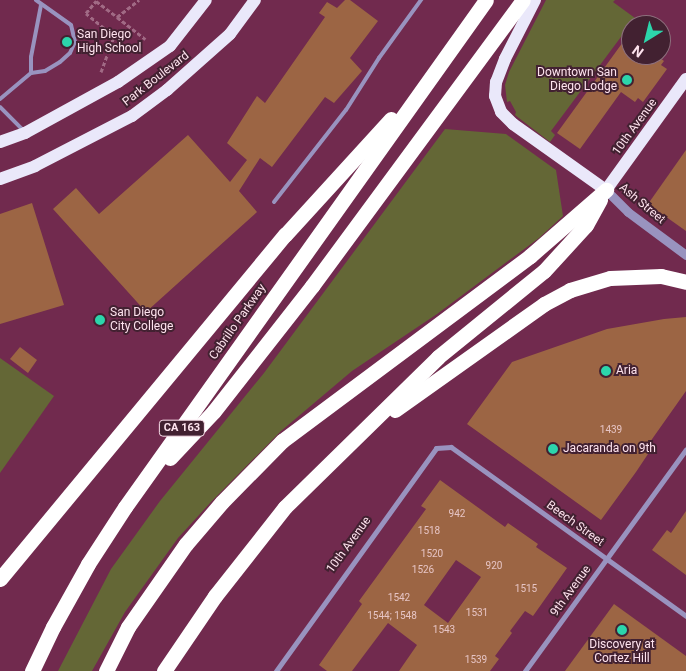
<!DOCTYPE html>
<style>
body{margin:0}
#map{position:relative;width:686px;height:671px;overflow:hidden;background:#712a4e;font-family:Roboto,sans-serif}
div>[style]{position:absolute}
.green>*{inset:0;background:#646736}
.building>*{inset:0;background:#9c6544}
.path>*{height:3px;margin-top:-1.5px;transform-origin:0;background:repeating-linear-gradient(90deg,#a16a85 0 4px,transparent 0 6.5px)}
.service>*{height:4px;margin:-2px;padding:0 2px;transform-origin:2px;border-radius:2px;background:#9993bf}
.minor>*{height:5px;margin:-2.5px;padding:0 2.5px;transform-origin:2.5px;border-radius:2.5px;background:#9993bf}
.tertiary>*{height:9px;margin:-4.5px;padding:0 4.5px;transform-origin:4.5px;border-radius:4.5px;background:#9993bf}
.primary>*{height:12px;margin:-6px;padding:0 6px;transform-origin:6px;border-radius:6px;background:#eae8fa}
.motorway>*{height:15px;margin:-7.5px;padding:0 7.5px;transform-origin:7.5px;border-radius:7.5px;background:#fff}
.dots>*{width:14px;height:14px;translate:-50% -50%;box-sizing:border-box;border:2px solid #422131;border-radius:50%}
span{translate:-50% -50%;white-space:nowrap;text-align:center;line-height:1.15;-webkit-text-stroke:4px #422131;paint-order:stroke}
.number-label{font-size:10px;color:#e6c4c4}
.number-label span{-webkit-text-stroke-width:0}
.shield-label span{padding:1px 4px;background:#422131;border:1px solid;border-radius:4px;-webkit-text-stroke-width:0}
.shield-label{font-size:11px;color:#fee3ee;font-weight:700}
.poi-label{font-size:12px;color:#fee3ee}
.left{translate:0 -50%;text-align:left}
.right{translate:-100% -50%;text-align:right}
.street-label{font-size:12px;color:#fee3ee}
.north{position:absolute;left:621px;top:15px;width:50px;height:50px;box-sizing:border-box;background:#422131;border:1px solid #8d6f7d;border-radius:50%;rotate:216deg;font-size:14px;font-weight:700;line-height:20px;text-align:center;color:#fee3ee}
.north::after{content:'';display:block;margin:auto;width:18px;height:22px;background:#2cd5ab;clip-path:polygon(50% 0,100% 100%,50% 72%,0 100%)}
</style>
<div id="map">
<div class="green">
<i style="clip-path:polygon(546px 0,615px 0,613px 2px,635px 18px,551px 131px,555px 135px,550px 142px,515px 115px,516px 112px,510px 101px,507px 102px,505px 85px,509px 72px)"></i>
<i style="clip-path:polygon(445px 129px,506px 134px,556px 170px,563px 216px,539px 238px,437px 314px,352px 371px,281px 431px,210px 503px,178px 538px,125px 612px,92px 671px,58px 671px,111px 569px,160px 501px,264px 373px)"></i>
<i style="clip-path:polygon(0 358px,54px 396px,0 473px)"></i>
</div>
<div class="building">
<i style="clip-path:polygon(345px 0,350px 0,378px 21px,350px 58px,362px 71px,334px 103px,325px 97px,272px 167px,260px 158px,239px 191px,257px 212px,146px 312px,53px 209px,76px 188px,99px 214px,188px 135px,230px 182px,247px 160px,227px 143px,257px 96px,265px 103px,325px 17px,319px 13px,327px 2px,337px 8px)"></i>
<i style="clip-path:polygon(631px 31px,631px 55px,656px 55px,664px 61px,661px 65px,667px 69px,643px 102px,638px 98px,635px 102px,621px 92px,580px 149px,557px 133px)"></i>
<i style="clip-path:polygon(686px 150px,686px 231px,648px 204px)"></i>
<i style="clip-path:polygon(32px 203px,64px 305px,0 324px,0 214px)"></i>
<i style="clip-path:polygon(686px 317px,686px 391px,650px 442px,654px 445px,636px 472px,601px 520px,467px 424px,512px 362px,607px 329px,664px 319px)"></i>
<i style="clip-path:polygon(20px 347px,37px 360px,28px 373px,10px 359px)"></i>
<i style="clip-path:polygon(evenodd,440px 480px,505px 527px,508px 523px,538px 544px,536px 547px,567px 568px,533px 616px,525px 611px,510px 631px,512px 633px,495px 656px,499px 659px,490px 671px,399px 671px,417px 645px,388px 623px,352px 671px,327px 671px,319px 665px,362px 604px,359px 601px,426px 509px,421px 506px,440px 480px,456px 560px,481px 577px,448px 623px,424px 605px,456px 560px)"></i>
<i style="clip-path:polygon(686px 511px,686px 575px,652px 550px,667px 530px,671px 533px)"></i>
<i style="clip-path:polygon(614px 604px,686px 656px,686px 671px,565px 671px)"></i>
</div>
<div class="path">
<i style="left:117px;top:17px;width:36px;rotate:38deg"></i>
<i style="left:101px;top:72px;width:38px;rotate:-70deg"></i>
<i style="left:114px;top:36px;width:36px;rotate:-141deg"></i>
<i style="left:86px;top:13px;width:16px;rotate:-50deg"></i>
<i style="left:96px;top:1px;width:26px;rotate:37deg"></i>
<i style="left:117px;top:17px;width:28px;rotate:-38deg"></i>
</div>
<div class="service">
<i style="left:31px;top:73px;width:16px;rotate:-90deg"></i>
<i style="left:31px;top:57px;width:53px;rotate:-79.1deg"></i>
<i style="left:0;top:99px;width:40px;rotate:-40deg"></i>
<i style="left:31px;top:73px;width:14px;rotate:-8deg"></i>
<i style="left:45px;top:71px;width:17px;rotate:-31deg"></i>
<i style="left:60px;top:62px;width:13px;rotate:-42deg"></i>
<i style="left:70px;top:53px;width:12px;rotate:-66deg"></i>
<i style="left:75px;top:42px;width:17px;rotate:-103deg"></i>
<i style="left:71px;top:25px;width:43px;rotate:-144.5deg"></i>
<i style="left:0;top:107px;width:34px;rotate:45deg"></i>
<i style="left:274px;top:202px;width:117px;rotate:-52deg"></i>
<i style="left:346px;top:110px;width:62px;rotate:-57.6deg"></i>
<i style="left:379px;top:58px;width:72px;rotate:-54.1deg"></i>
</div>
<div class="minor">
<i style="left:276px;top:671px;width:274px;rotate:-54.3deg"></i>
<i style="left:436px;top:448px;width:15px;rotate:-4deg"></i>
<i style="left:451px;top:447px;width:289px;rotate:35.7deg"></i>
<i style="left:525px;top:671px;width:274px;rotate:-54deg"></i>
</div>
<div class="tertiary">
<i style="left:606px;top:190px;width:31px;rotate:45deg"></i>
<i style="left:628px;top:212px;width:72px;rotate:36.6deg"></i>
</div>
<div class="primary">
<i style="left:535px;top:0;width:66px;rotate:117deg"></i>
<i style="left:505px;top:59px;width:25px;rotate:111deg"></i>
<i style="left:496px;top:82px;width:14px;rotate:94deg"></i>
<i style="left:495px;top:96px;width:17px;rotate:69deg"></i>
<i style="left:501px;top:112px;width:17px;rotate:45deg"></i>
<i style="left:513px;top:124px;width:114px;rotate:35.4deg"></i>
<i style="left:606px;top:190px;width:137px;rotate:-54.2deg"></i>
<i style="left:0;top:142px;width:27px;rotate:-20deg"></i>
<i style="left:25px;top:133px;width:106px;rotate:-28.7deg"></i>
<i style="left:118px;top:82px;width:63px;rotate:-34.7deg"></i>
<i style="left:170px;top:46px;width:58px;rotate:-52deg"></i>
<i style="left:0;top:179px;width:37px;rotate:-20deg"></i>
<i style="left:35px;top:166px;width:109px;rotate:-27.3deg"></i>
<i style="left:132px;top:116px;width:44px;rotate:-36.6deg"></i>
<i style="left:167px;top:90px;width:84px;rotate:-41.6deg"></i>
<i style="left:230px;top:34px;width:42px;rotate:-53.7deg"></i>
</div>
<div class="motorway">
<i style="left:395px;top:410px;width:183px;rotate:-35.4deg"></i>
<i style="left:544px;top:304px;width:30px;rotate:-28deg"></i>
<i style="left:570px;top:290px;width:42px;rotate:-16.7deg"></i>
<i style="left:610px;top:278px;width:51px;rotate:-2.2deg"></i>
<i style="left:661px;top:276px;width:26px;rotate:13deg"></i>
<i style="left:170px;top:458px;width:64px;rotate:-46.9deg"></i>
<i style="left:214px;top:411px;width:159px;rotate:-51.9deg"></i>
<i style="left:312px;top:286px;width:355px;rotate:-53.6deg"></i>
<i style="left:0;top:579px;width:447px;rotate:-50.4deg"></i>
<i style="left:285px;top:235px;width:157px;rotate:-47.6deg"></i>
<i style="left:32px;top:671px;width:49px;rotate:-64.5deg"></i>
<i style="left:53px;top:627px;width:72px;rotate:-60.9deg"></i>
<i style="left:88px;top:564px;width:68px;rotate:-57deg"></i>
<i style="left:125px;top:507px;width:622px;rotate:-54.55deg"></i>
<i style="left:106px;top:671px;width:49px;rotate:-63.4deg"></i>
<i style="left:128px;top:627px;width:101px;rotate:-55.1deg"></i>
<i style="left:186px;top:544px;width:55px;rotate:-49.4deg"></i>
<i style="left:222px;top:502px;width:86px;rotate:-45.5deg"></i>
<i style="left:282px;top:441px;width:309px;rotate:-36.7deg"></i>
<i style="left:530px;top:256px;width:101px;rotate:-41deg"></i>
<i style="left:164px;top:671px;width:91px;rotate:-55.8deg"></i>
<i style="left:215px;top:596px;width:113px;rotate:-51.8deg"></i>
<i style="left:285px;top:507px;width:214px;rotate:-44.4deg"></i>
<i style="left:438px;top:357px;width:136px;rotate:-39.1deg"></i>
<i style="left:544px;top:271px;width:62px;rotate:-47.6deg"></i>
<i style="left:586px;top:225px;width:29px;rotate:-61deg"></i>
</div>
<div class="dots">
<i style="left:67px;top:42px;background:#2cd5ab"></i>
<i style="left:627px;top:80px;background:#2cd5ab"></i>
<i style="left:100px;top:320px;background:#2cd5ab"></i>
<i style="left:606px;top:371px;background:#2cd5ab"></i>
<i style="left:553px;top:449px;background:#2cd5ab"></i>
<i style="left:622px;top:630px;background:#2cd5ab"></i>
</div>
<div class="number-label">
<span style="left:611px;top:430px">1439</span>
<span style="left:457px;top:514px">942</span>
<span style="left:429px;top:531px">1518</span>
<span style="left:432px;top:554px">1520</span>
<span style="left:494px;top:566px">920</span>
<span style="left:423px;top:570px">1526</span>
<span style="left:526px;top:589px">1515</span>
<span style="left:399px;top:598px">1542</span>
<span style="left:477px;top:613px">1531</span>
<span style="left:392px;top:616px">1544; 1548</span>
<span style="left:444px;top:630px">1543</span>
<span style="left:476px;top:660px">1539</span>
</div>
<div class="shield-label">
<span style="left:182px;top:428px">CA 163</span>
</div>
<div class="poi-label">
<span class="left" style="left:77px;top:42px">San Diego<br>High School</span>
<span class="right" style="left:617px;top:80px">Downtown San<br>Diego Lodge</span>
<span class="left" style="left:110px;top:320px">San Diego<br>City College</span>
<span class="left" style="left:616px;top:371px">Aria</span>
<span class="left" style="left:563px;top:449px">Jacaranda on 9th</span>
<span style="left:622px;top:652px">Discovery at<br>Cortez Hill</span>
</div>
<div class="street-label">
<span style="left:156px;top:79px;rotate:-38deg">Park Boulevard</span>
<span style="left:635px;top:127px;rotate:-54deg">10th Avenue</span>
<span style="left:642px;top:204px;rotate:40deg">Ash Street</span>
<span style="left:238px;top:322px;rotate:-55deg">Cabrillo Parkway</span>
<span style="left:575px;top:524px;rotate:36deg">Beech Street</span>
<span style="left:349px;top:545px;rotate:-54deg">10th Avenue</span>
<span style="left:571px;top:591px;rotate:-54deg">9th Avenue</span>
</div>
<div class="north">N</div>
</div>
